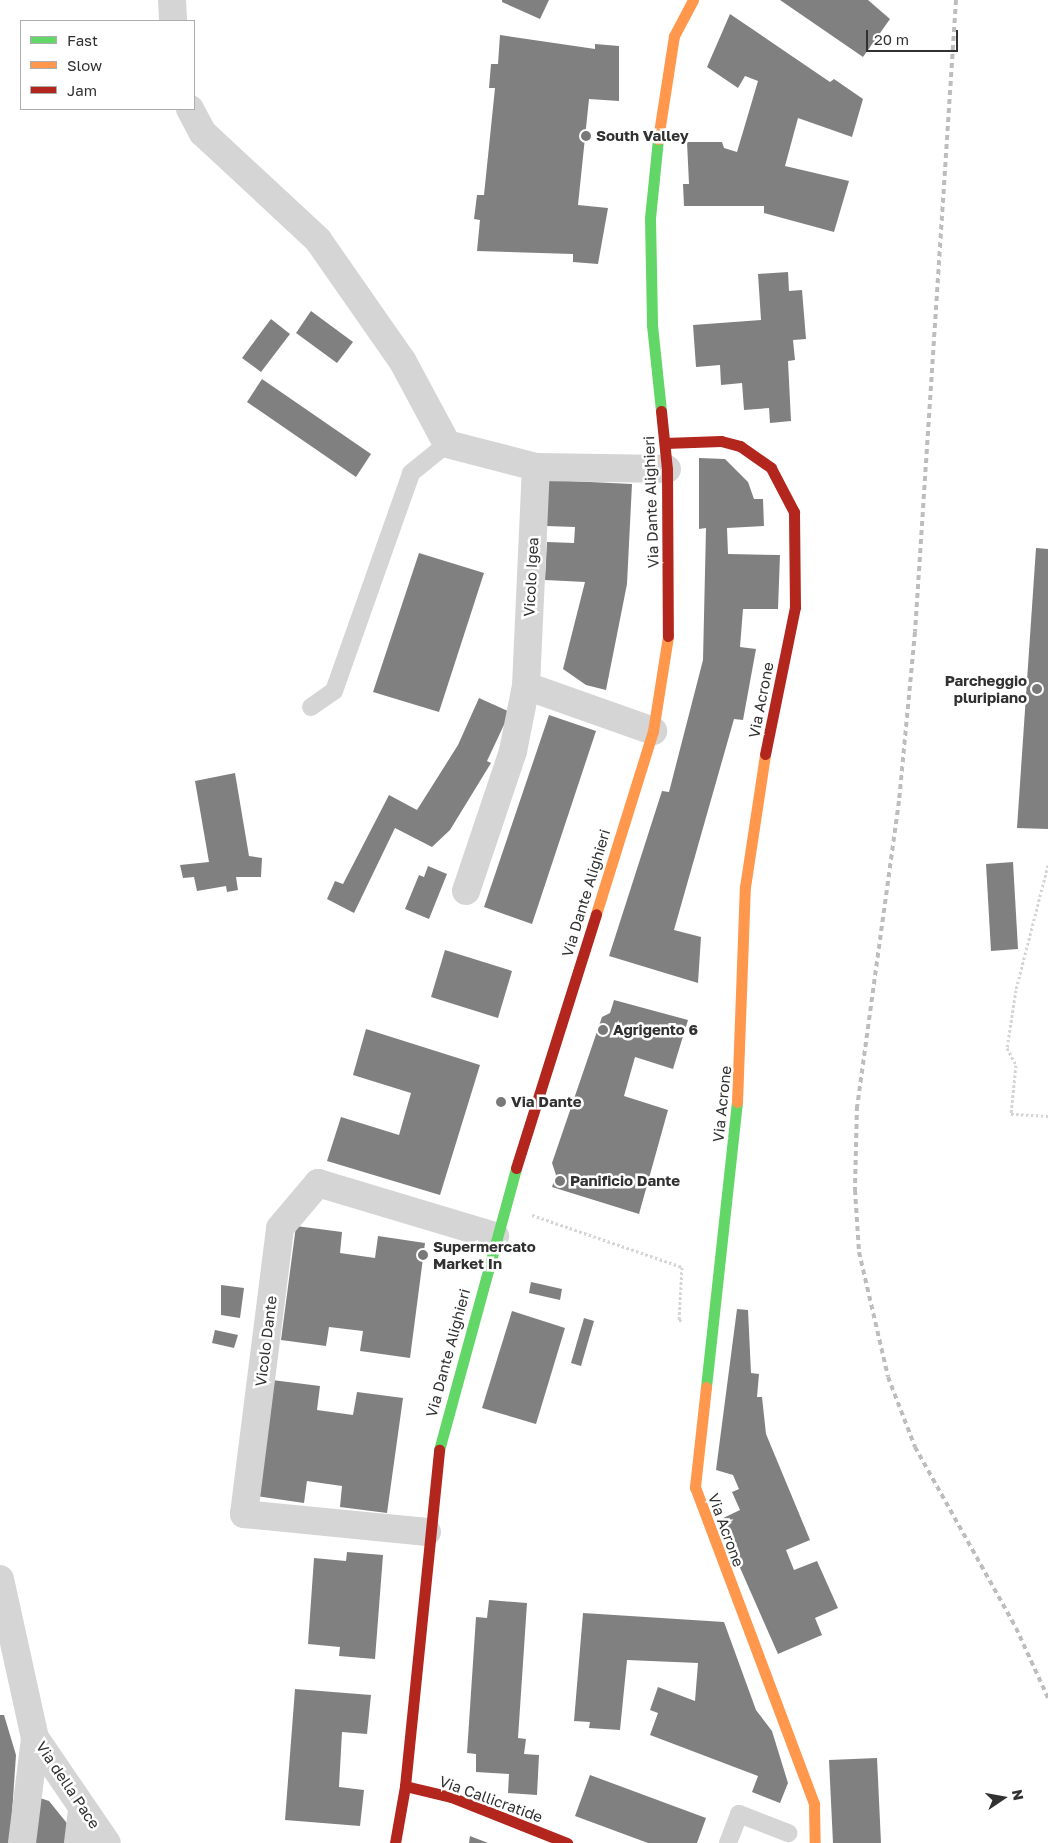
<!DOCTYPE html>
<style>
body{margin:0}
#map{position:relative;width:1048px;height:1843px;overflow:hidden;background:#fff;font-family:"Golos Text",sans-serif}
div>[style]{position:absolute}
.building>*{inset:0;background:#808080}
.path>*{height:3px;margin-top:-1.5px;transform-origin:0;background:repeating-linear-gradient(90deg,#d5d5d5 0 2.5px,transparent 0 5px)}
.lane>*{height:18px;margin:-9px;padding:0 9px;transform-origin:9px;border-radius:9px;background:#d5d5d5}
.street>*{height:28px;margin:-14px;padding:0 14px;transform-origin:14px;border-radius:14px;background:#d5d5d5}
.fast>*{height:11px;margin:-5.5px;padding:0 5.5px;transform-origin:5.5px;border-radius:5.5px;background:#63d668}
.slow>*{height:11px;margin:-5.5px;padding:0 5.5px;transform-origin:5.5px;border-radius:5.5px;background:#ff974d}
.jam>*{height:11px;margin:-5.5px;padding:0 5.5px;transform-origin:5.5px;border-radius:5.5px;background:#b3261e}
.rail>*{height:4px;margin-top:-2px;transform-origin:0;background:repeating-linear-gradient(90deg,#bdbdbd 0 5px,transparent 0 9px)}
.dots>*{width:14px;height:14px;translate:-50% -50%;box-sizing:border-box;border:2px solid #fff;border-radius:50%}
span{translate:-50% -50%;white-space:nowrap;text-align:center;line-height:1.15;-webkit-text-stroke:5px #fff;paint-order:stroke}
.poi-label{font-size:15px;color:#313131;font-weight:700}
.left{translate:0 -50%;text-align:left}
.right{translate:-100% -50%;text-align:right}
.street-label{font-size:15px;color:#313131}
.legend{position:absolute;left:20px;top:20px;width:175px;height:90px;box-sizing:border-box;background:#fff;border:1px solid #adadad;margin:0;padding:6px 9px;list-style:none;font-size:15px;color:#313131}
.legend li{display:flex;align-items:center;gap:10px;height:25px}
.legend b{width:25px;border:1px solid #adadad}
.north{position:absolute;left:978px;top:1773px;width:50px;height:50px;-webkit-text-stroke:4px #fff;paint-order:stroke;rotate:78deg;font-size:14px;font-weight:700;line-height:20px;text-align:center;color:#313131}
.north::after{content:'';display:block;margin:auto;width:18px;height:22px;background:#313131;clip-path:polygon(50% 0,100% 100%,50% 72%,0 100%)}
.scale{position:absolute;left:866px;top:30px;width:92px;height:22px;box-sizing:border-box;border:2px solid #313131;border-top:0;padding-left:6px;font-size:15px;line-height:18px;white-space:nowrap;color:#313131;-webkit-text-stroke:4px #fff;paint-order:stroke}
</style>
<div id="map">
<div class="building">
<i style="clip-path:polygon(549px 0,540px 19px,502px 2px,502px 0)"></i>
<i style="clip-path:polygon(780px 0,868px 0,890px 19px,863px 57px)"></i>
<i style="clip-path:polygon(730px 14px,830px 82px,834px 79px,863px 99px,852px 137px,798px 118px,785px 166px,849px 181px,834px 232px,764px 213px,764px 206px,684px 206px,683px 184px,689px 184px,687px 142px,722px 142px,724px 148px,737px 152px,758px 81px,745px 76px,738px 88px,707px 67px)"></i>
<i style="clip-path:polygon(500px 35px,595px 49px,595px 44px,619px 46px,619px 101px,589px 99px,578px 205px,608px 208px,598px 264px,573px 262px,573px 254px,477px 251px,480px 220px,474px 219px,477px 195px,484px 195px,495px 88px,489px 88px,491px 64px,498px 64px)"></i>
<i style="clip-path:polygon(788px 272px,789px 291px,802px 290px,806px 339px,793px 340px,795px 360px,788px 361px,791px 421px,770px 423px,769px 408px,744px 410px,742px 383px,721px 385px,720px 365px,696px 367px,693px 325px,761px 320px,758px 274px)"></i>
<i style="clip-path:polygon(311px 311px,353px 342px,337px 363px,296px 333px)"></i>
<i style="clip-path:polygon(271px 319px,290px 334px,261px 372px,242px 358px)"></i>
<i style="clip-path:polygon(262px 379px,371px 454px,356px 477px,247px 402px)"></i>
<i style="clip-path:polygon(699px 458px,725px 459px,748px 482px,754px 499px,763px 499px,764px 526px,727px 528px,728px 554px,780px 555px,778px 609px,743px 609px,740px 647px,756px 649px,743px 720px,734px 719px,674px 930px,701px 937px,698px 983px,609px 956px,662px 791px,669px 792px,703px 660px,706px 528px,699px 529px)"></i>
<i style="clip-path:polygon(548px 480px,632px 484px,627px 584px,606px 690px,586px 685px,563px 669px,585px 582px,545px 580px,547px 542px,574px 543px,575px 527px,546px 526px)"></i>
<i style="clip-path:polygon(1036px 548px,1048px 549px,1048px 829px,1017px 828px)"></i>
<i style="clip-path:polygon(419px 553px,484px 573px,439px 712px,373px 692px)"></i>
<i style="clip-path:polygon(479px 698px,510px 712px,487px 761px,491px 763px,450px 830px,432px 847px,395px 828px,354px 913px,327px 899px,335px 881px,343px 884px,389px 795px,417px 810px,458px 745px)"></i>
<i style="clip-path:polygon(549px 715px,596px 731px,532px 924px,484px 907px)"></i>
<i style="clip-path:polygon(235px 773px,249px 856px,262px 858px,261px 877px,236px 877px,238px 890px,227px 892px,226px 886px,197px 891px,194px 877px,183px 878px,180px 865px,209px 862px,195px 781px)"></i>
<i style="clip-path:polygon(1013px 862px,1018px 949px,991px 951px,986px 864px)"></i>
<i style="clip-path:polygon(428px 866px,447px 874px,429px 919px,405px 909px,419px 875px,424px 877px)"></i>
<i style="clip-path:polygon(445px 950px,512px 971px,498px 1018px,431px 997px)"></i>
<i style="clip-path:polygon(614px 1000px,688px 1020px,673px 1069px,635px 1057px,624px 1096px,668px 1110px,639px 1214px,552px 1187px,556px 1175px,552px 1163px,602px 1017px,610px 1013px)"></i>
<i style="clip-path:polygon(366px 1029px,480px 1065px,440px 1195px,327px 1161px,341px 1117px,399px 1135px,411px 1093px,353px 1075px)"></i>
<i style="clip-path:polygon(296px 1226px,342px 1232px,340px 1253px,375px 1258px,378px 1236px,425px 1243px,410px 1358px,360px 1351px,363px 1331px,329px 1327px,326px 1346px,281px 1340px)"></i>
<i style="clip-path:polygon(531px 1282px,562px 1289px,560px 1300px,529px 1293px)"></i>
<i style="clip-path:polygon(221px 1285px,244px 1288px,240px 1318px,221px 1315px)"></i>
<i style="clip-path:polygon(737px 1309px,748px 1310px,751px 1373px,759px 1374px,757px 1397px,762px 1397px,766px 1434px,810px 1540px,786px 1550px,794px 1570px,817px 1561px,838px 1608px,815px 1618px,822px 1635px,778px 1654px,719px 1520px,740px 1510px,732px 1492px,739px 1489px,733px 1475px,716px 1470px)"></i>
<i style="clip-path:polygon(512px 1311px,565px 1328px,536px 1424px,482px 1408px)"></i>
<i style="clip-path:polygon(584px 1318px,594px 1321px,581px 1366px,571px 1363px)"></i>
<i style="clip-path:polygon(215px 1330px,238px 1335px,234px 1348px,212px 1343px)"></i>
<i style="clip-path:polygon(272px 1380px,320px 1386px,317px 1410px,353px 1415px,357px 1392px,403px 1398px,387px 1513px,340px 1507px,342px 1486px,307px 1481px,304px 1503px,256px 1496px)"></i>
<i style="clip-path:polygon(347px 1552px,383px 1555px,375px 1659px,339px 1656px,340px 1647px,308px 1644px,314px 1558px,346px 1561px)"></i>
<i style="clip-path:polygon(489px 1600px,527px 1603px,518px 1738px,526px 1739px,524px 1754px,539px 1755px,537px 1795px,508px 1793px,509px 1774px,476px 1772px,476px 1754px,467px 1753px,476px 1617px,487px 1618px)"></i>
<i style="clip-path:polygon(583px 1613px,724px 1622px,756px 1710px,772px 1731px,788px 1783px,780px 1803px,752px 1792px,758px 1776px,650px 1735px,658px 1713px,650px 1710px,658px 1687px,695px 1701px,698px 1663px,627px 1660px,620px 1730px,589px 1728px,590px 1722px,574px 1721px)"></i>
<i style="clip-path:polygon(295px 1689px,371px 1695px,367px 1734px,342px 1732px,339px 1787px,364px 1790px,360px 1826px,285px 1820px)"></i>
<i style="clip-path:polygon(0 1715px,4px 1715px,16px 1755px,10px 1843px,0 1843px)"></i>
<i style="clip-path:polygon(877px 1758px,881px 1843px,833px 1843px,829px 1760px)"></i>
<i style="clip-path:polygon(590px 1775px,706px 1818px,697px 1843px,648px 1843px,575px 1816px)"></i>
<i style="clip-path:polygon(34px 1796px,49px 1801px,70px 1827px,68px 1843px,28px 1843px)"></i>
<i style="clip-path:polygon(470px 1836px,488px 1843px,469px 1843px)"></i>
</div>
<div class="path">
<i style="left:1048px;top:865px;width:129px;rotate:104.4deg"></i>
<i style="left:1016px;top:990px;width:59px;rotate:98.8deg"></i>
<i style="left:1007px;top:1048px;width:19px;rotate:62deg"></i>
<i style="left:1016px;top:1065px;width:49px;rotate:95.8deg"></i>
<i style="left:1011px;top:1114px;width:37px;rotate:3deg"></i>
<i style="left:532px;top:1215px;width:159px;rotate:19.1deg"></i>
<i style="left:682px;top:1267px;width:53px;rotate:93.2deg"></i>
<i style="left:679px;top:1320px;width:5px;rotate:11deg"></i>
</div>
<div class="lane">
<i style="left:311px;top:707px;width:28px;rotate:-35deg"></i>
<i style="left:334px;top:691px;width:231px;rotate:-70.5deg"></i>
<i style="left:411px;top:473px;width:46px;rotate:-38.9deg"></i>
<i style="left:728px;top:1843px;width:31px;rotate:-69deg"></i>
<i style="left:739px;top:1814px;width:53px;rotate:21.2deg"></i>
</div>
<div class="street">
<i style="left:172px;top:0;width:21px;rotate:87deg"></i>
<i style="left:190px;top:109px;width:27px;rotate:62deg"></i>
<i style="left:203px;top:133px;width:157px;rotate:42.9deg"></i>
<i style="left:318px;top:240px;width:149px;rotate:55.1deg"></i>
<i style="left:403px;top:362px;width:93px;rotate:61.8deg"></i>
<i style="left:447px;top:444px;width:92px;rotate:14.5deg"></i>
<i style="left:536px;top:467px;width:131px;rotate:0.9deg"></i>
<i style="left:526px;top:686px;width:135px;rotate:19.5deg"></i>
<i style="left:466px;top:891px;width:148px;rotate:-71.4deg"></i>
<i style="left:513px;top:751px;width:66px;rotate:-78.7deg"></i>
<i style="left:526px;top:686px;width:219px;rotate:-87.4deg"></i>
<i style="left:427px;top:1532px;width:184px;rotate:-174.4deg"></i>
<i style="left:244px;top:1514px;width:288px;rotate:-82.8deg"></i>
<i style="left:280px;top:1228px;width:59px;rotate:-49.8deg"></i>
<i style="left:318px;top:1183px;width:185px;rotate:16.7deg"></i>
<i style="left:0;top:1579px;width:163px;rotate:77.6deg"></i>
<i style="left:35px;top:1738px;width:127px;rotate:55.6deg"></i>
<i style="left:22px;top:1843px;width:106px;rotate:-82.9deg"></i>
<i style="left:78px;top:1843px;width:34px;rotate:-83deg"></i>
</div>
<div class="fast">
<i style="left:658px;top:139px;width:79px;rotate:95.8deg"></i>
<i style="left:650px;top:218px;width:107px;rotate:88.9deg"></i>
<i style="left:652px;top:325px;width:86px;rotate:84deg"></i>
<i style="left:706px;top:1387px;width:287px;rotate:-83.8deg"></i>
<i style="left:439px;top:1450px;width:292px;rotate:-74.7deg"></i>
</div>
<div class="slow">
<i style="left:658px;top:139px;width:104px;rotate:-81.2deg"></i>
<i style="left:674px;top:36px;width:41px;rotate:-62.2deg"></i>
<i style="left:596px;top:914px;width:192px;rotate:-72.7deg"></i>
<i style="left:653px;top:731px;width:96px;rotate:-81deg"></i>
<i style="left:737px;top:1102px;width:215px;rotate:-87.9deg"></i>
<i style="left:745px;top:887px;width:134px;rotate:-81.4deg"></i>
<i style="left:706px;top:1387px;width:101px;rotate:96.3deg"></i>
<i style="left:695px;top:1487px;width:339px;rotate:69.4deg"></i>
<i style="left:814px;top:1804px;width:39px;rotate:89deg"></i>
</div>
<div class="jam">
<i style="left:661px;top:411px;width:58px;rotate:84.1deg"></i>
<i style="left:667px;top:469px;width:167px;rotate:89.7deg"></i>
<i style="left:665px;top:443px;width:56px;rotate:-2deg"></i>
<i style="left:721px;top:441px;width:20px;rotate:15deg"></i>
<i style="left:740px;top:446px;width:38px;rotate:35deg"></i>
<i style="left:771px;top:468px;width:50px;rotate:62.4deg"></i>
<i style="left:794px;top:512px;width:95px;rotate:89.4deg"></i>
<i style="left:795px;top:607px;width:150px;rotate:101.5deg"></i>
<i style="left:516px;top:1168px;width:266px;rotate:-72.5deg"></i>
<i style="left:405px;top:1786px;width:47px;rotate:13.4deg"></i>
<i style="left:451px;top:1797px;width:125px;rotate:21.6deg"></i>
<i style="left:395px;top:1843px;width:58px;rotate:-80deg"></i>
<i style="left:405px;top:1786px;width:338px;rotate:-84.2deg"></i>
</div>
<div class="rail">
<i style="left:956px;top:0;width:633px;rotate:93.71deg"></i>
<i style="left:915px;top:632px;width:170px;rotate:95.4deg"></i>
<i style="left:899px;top:801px;width:308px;rotate:97.8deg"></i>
<i style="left:857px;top:1106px;width:84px;rotate:91.4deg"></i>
<i style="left:855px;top:1190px;width:62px;rotate:86.3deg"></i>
<i style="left:859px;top:1252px;width:128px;rotate:76.9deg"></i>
<i style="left:888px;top:1377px;width:75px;rotate:68.9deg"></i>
<i style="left:915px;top:1447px;width:207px;rotate:60.8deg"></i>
<i style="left:1016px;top:1628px;width:77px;rotate:65.4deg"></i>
</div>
<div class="dots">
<i style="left:586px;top:136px;background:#797979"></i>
<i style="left:1037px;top:689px;background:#797979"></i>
<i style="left:603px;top:1030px;background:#797979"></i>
<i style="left:501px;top:1102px;background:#797979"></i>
<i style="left:560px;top:1181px;background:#797979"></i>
<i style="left:423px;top:1255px;background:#797979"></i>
</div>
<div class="poi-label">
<span class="left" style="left:596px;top:136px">South Valley</span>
<span class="right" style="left:1027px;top:689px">Parcheggio<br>pluripiano</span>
<span class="left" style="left:613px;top:1030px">Agrigento 6</span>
<span class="left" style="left:511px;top:1102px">Via Dante</span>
<span class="left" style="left:570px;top:1181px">Panificio Dante</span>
<span class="left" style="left:433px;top:1255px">Supermercato<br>Market In</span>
</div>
<div class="street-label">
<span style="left:651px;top:502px;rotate:-92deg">Via Dante Alighieri</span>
<span style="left:531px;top:577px;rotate:-87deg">Vicolo Igea</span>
<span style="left:761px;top:700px;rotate:-79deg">Via Acrone</span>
<span style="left:586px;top:893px;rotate:-73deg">Via Dante Alighieri</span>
<span style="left:722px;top:1104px;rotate:-84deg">Via Acrone</span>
<span style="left:266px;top:1341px;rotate:-83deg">Vicolo Dante</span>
<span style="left:448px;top:1353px;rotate:-75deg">Via Dante Alighieri</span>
<span style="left:726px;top:1530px;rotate:70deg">Via Acrone</span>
<span style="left:68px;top:1785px;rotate:56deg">Via della Pace</span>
<span style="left:491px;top:1799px;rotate:20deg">Via Callicratide</span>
</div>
<ul class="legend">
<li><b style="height:6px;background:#63d668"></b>Fast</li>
<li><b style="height:6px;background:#ff974d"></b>Slow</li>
<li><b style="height:6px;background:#b3261e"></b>Jam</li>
</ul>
<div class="north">N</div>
<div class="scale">20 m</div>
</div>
